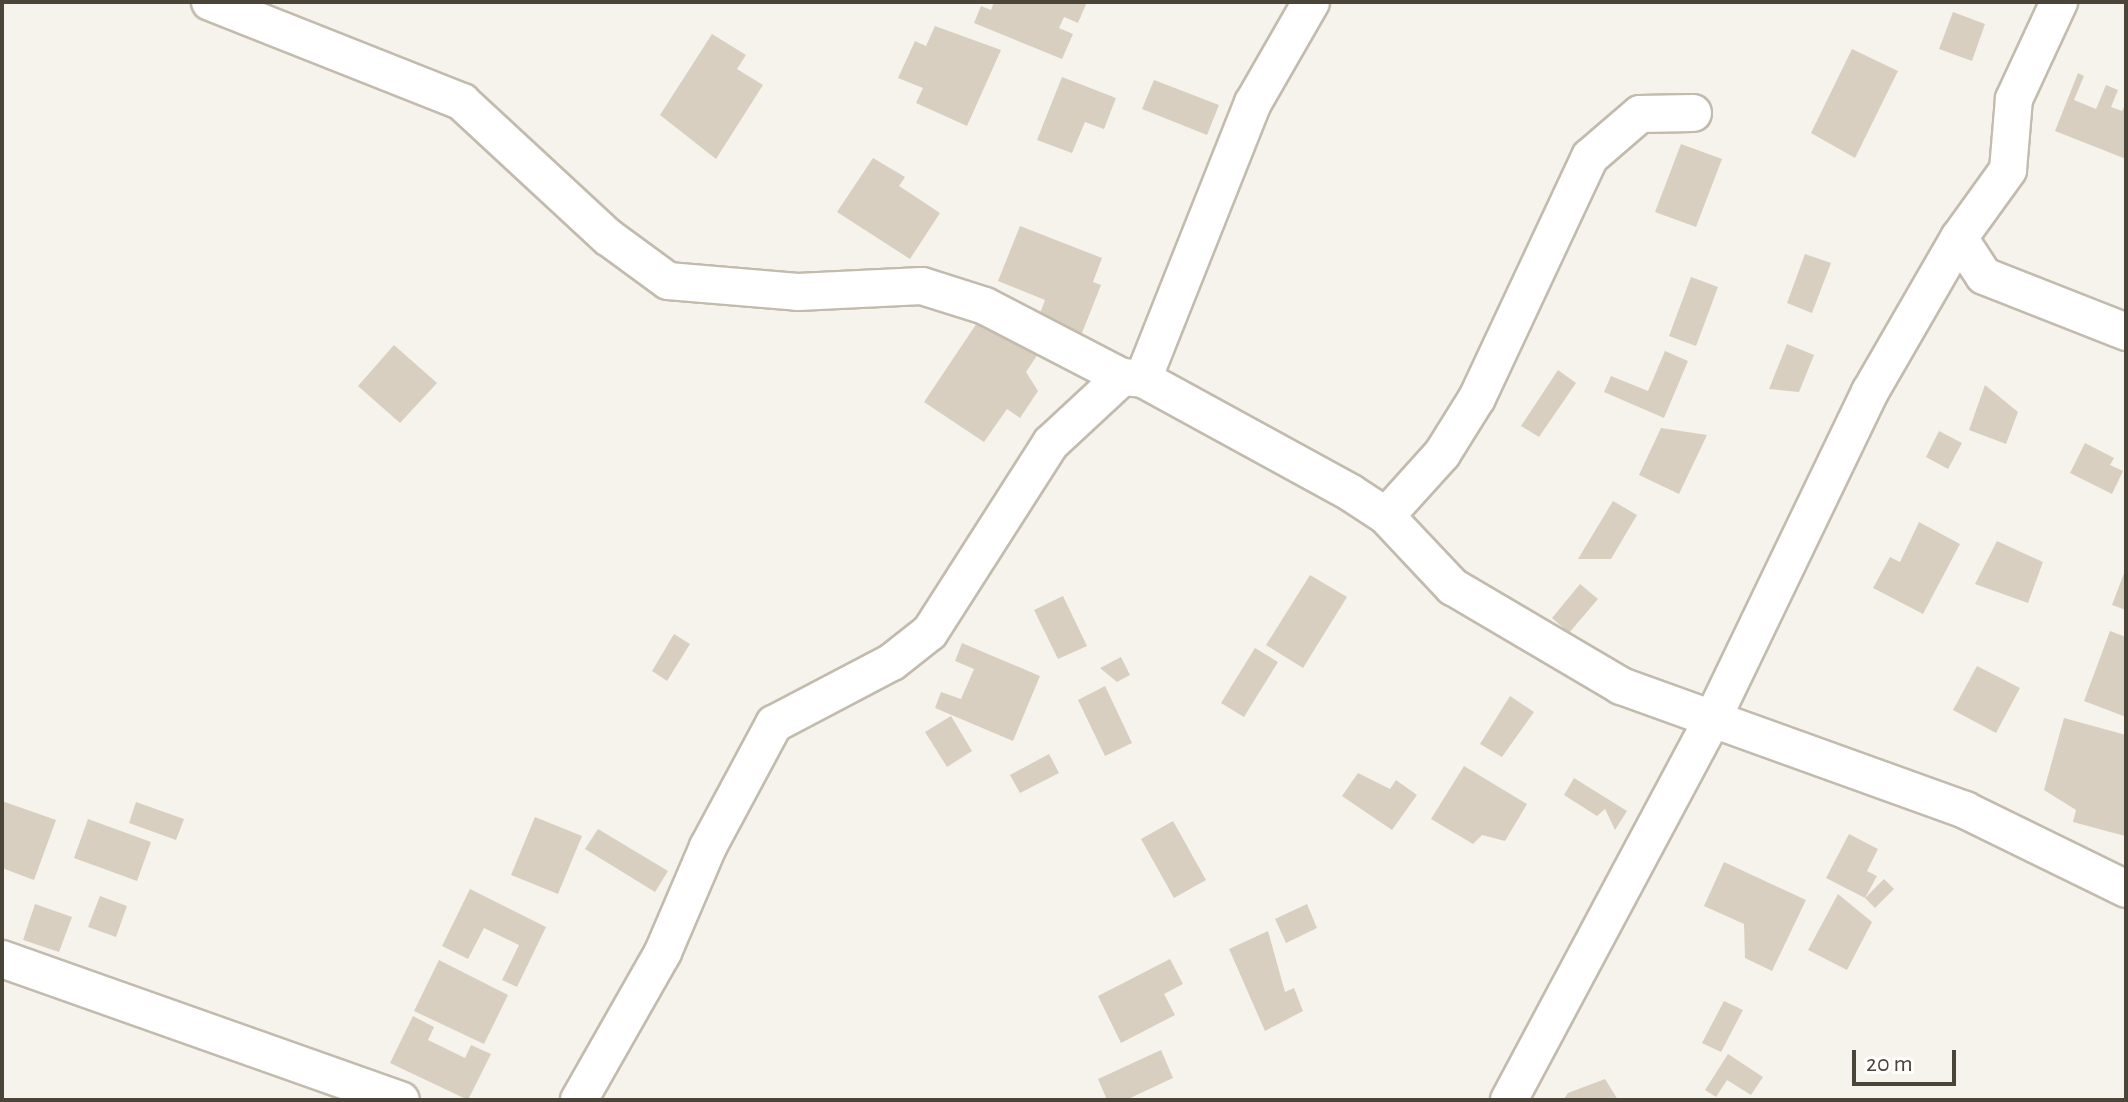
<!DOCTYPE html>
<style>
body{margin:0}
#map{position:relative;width:2128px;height:1102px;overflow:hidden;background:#f6f3ec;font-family:"Alegreya Sans",sans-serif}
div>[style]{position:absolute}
.building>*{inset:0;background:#d8cfc1}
.roads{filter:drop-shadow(2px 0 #c2bbae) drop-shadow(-2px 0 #c2bbae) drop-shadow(0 2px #c2bbae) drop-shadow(0 -2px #c2bbae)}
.minor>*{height:36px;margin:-18px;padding:0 18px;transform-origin:18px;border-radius:18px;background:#fff}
span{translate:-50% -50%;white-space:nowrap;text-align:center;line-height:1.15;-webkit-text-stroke:7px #fff;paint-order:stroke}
.frame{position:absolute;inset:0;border:4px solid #4b4439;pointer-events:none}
.scale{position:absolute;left:1852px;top:1050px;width:104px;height:36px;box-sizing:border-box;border:4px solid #4b4439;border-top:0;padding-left:10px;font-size:24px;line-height:28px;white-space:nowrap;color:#4b4439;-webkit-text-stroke:6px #fff;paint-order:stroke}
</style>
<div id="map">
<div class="building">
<i style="clip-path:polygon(994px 2px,1087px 2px,1078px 23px,1064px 17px,1059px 28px,1073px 34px,1062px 59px,974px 23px,981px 6px,991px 10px)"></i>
<i style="clip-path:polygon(1953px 12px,1985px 24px,1972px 61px,1939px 49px)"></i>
<i style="clip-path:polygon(935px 26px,1001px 50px,967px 126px,916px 103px,923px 88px,898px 78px,915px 41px,926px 46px)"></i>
<i style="clip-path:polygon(712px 34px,746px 55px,737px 69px,763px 85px,716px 159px,660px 115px)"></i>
<i style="clip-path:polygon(1852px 49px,1898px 71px,1855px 158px,1811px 133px)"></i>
<i style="clip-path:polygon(2078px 73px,2084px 76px,2074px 100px,2096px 109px,2106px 85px,2118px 90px,2111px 107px,2122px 111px,2126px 103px,2126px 159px,2055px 131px)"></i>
<i style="clip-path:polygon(1062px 77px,1116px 98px,1104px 129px,1085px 122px,1072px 153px,1037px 140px)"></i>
<i style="clip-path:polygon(1154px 80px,1219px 105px,1207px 135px,1142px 109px)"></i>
<i style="clip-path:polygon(1681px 144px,1722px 159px,1696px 227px,1655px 212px)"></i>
<i style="clip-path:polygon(873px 158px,905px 177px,899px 186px,940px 213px,910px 259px,837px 212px)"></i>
<i style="clip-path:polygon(1020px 226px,1102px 258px,1093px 282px,1101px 285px,1082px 333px,1039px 316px,1045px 300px,998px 281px)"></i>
<i style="clip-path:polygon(1805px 254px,1831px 263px,1812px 313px,1787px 303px)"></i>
<i style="clip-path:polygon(1691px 277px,1718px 287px,1696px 346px,1669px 336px)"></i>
<i style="clip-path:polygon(985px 311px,1042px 348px,1026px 372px,1038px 391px,1020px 418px,1007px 409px,984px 442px,924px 402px)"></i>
<i style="clip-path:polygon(1787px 344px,1814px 355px,1799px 392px,1769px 389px)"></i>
<i style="clip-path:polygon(394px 345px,437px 383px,400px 423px,358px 386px)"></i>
<i style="clip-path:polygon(1665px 351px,1688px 361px,1664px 418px,1604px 392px,1611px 376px,1648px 391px)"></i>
<i style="clip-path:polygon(1558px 370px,1576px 383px,1539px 437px,1521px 426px)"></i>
<i style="clip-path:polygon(1985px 385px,2018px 412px,2006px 444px,1969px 430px)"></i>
<i style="clip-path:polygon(1661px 428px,1707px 435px,1679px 494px,1639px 475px)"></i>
<i style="clip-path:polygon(1939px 431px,1962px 443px,1948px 469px,1926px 457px)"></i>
<i style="clip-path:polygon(2085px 443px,2114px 458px,2110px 465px,2123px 471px,2112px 494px,2070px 473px)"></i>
<i style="clip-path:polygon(1613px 501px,1637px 515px,1611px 559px,1578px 559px)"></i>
<i style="clip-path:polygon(1919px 522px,1960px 544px,1923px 614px,1873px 588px,1890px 557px,1900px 562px)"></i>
<i style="clip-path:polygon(1997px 541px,2043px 562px,2028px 603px,1975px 584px)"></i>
<i style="clip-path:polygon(2126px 568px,2126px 610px,2112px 605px)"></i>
<i style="clip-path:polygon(1310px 575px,1347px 597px,1303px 668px,1266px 645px)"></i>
<i style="clip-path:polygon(1580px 584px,1598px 599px,1569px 633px,1552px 618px)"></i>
<i style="clip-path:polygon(1063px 596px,1087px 646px,1058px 659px,1034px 610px)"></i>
<i style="clip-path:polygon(2110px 631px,2126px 637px,2126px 717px,2084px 701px)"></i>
<i style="clip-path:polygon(674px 634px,690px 644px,667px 681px,652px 671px)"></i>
<i style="clip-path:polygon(962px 643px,1040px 676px,1013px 741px,935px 708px,941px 692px,961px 699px,974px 669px,955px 661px)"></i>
<i style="clip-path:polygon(1255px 648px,1278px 662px,1244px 717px,1221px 703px)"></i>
<i style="clip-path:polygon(1121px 657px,1130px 675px,1117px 682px,1100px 668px)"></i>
<i style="clip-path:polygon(1977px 666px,2020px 688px,1996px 733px,1953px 710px)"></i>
<i style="clip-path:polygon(1105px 686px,1132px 743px,1105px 756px,1078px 700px)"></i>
<i style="clip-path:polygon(1510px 696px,1534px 712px,1502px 757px,1480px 744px)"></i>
<i style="clip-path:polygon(951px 716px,972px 751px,947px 767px,925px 732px)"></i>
<i style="clip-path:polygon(2064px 718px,2126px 735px,2125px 836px,2073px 822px,2076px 810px,2044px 790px)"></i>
<i style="clip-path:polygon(1049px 754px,1059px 773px,1020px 793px,1010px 775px)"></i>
<i style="clip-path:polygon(1464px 766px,1527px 804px,1505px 841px,1482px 835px,1473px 844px,1431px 819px)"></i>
<i style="clip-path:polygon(1358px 773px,1390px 789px,1396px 780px,1417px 795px,1392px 830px,1342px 796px)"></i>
<i style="clip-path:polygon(1574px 778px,1627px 811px,1615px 830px,1605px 809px,1597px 816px,1564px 795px)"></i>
<i style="clip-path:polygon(2px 801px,56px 820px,34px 880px,2px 868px)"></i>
<i style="clip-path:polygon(136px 802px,184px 819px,176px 840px,129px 823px)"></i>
<i style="clip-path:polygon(535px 817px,582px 836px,558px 894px,511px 875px)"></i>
<i style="clip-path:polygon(88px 819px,151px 842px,137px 881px,74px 858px)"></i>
<i style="clip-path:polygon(1173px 821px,1206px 880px,1174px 898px,1141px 839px)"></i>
<i style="clip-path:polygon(598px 829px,668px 871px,655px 892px,585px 849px)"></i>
<i style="clip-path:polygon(1849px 834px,1878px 849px,1867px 871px,1877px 876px,1865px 898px,1826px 878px)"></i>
<i style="clip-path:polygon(1724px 862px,1806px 900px,1772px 971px,1745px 958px,1744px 924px,1704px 906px)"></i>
<i style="clip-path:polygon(1884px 879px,1894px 889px,1875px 908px,1865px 898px)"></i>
<i style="clip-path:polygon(470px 889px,546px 927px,517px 987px,502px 980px,519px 945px,484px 928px,468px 959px,442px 946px)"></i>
<i style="clip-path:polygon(1838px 894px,1872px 922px,1847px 970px,1808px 950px)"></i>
<i style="clip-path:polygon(100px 896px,127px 906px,116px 937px,88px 927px)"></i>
<i style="clip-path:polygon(35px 904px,72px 917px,59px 952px,23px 940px)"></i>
<i style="clip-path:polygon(1307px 904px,1317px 928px,1286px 943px,1275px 919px)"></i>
<i style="clip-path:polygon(1268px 931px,1285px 992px,1294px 988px,1303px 1011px,1265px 1031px,1229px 949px)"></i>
<i style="clip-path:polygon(1170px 959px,1183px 984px,1164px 994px,1175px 1015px,1121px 1043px,1098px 996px)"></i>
<i style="clip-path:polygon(439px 960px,508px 995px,484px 1044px,414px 1011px)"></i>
<i style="clip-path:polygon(1724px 1001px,1743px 1010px,1721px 1052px,1702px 1043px)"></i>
<i style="clip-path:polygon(413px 1016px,434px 1027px,428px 1040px,465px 1058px,471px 1045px,491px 1054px,468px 1100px,390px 1063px)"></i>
<i style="clip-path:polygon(1161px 1050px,1173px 1078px,1126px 1100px,1107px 1100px,1098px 1079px)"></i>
<i style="clip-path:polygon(1728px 1054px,1763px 1077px,1751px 1095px,1727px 1080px,1716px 1097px,1705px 1090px)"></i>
<i style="clip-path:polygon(1605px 1079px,1618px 1100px,1563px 1100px,1568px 1093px)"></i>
</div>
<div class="roads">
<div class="minor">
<i style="left:210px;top:2px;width:271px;rotate:21.6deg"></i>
<i style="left:462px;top:102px;width:199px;rotate:42.8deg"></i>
<i style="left:608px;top:237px;width:74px;rotate:36.3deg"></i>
<i style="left:668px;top:281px;width:130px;rotate:4.8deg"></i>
<i style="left:798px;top:292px;width:124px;rotate:-2.8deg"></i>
<i style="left:922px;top:286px;width:66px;rotate:17.6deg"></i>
<i style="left:985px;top:306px;width:154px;rotate:27.4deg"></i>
<i style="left:1122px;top:377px;width:21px;rotate:5deg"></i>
<i style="left:1143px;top:379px;width:237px;rotate:28.7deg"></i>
<i style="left:1351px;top:493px;width:42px;rotate:33.3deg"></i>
<i style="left:1386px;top:516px;width:98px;rotate:46.7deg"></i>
<i style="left:1453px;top:587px;width:195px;rotate:30.5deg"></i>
<i style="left:1621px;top:686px;width:366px;rotate:19.8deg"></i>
<i style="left:1965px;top:810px;width:179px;rotate:26.1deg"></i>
<i style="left:1959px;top:238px;width:45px;rotate:56.7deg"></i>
<i style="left:1984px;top:276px;width:153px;rotate:21.5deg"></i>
<i style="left:1143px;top:379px;width:297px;rotate:-68.3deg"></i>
<i style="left:1253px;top:103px;width:116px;rotate:-60.1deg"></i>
<i style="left:1386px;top:516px;width:84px;rotate:-47.9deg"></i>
<i style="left:1442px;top:454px;width:66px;rotate:-58deg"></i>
<i style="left:1477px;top:398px;width:266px;rotate:-64.9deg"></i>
<i style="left:1590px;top:157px;width:66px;rotate:-40.7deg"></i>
<i style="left:1640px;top:114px;width:53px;rotate:-1.1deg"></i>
<i style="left:2px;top:959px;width:423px;rotate:19.5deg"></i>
<i style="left:579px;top:1100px;width:170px;rotate:-60.4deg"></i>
<i style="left:663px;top:952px;width:114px;rotate:-66.8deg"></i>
<i style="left:708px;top:847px;width:140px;rotate:-61.8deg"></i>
<i style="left:774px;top:724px;width:133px;rotate:-27.7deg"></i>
<i style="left:892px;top:662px;width:48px;rotate:-38.3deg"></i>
<i style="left:930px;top:632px;width:224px;rotate:-57.4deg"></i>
<i style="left:1051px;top:443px;width:97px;rotate:-42.9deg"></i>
<i style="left:1509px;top:1100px;width:433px;rotate:-61.9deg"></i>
<i style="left:1713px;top:718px;width:362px;rotate:-64.3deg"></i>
<i style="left:1870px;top:392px;width:178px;rotate:-60deg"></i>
<i style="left:1959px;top:238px;width:84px;rotate:-54.2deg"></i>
<i style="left:2008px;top:170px;width:71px;rotate:-85.2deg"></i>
<i style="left:2014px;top:99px;width:107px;rotate:-65.1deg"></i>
</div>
</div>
<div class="frame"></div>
<div class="scale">20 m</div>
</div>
